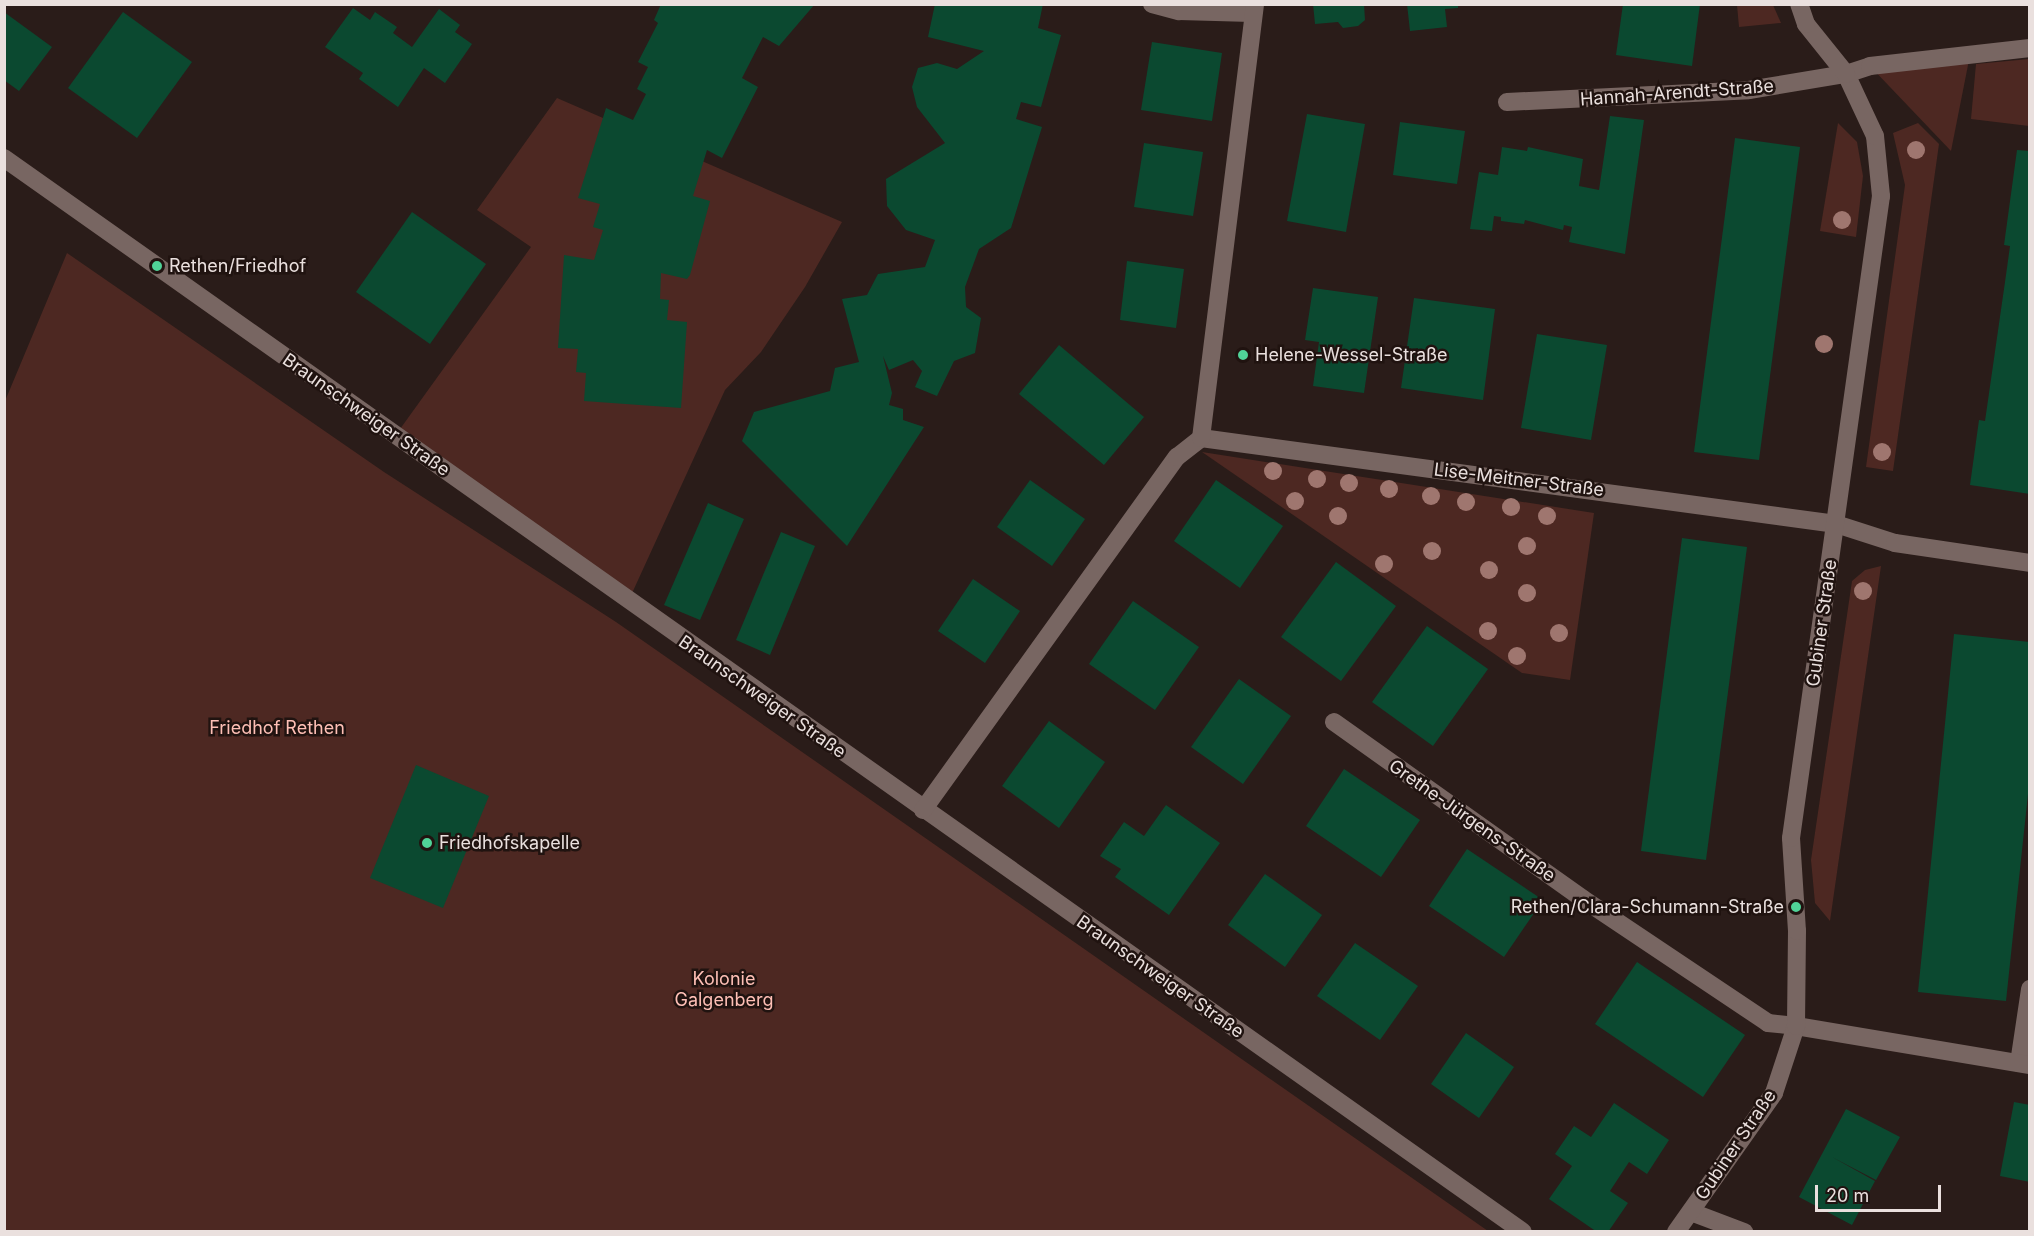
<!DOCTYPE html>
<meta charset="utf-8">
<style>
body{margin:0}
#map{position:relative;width:2034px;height:1236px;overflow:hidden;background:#2a1c19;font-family:Inter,sans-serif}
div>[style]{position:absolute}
.green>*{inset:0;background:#4d2822}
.building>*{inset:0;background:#0b4930}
.lane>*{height:18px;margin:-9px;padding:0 9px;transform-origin:9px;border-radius:9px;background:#786662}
.street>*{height:18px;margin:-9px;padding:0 9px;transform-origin:9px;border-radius:9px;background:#786662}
.trees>*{width:18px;height:18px;margin:-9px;border-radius:50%;background:#9f766f}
.dots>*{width:16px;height:16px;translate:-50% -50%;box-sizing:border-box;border:3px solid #201310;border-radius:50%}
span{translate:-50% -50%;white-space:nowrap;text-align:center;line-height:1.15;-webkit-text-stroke:5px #201310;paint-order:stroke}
.street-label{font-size:18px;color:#eae0de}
.poi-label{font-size:18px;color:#eae0de}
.left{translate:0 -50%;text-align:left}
.right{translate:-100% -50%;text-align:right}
.park-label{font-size:18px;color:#febfb5}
.frame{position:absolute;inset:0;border:6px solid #eae0de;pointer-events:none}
.scale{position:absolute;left:1815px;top:1185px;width:126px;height:27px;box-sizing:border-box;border:3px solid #eae0de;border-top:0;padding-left:8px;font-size:18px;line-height:21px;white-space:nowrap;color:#eae0de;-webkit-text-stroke:4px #201310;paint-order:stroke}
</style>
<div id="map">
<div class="green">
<i style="clip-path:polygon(1737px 5px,1773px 5px,1781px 23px,1739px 27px)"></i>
<i style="clip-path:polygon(1970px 55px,1951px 151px,1869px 65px)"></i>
<i style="clip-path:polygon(2029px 59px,2029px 126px,1971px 119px,1976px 64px)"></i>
<i style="clip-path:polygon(557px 98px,842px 222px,805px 287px,761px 352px,725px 390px,628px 602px,395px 436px,531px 247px,477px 210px)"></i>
<i style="clip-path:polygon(1838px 123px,1857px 142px,1863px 176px,1856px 237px,1820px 231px)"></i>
<i style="clip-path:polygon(1918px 123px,1939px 144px,1893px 471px,1866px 467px,1905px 185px,1893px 133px)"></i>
<i style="clip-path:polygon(67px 253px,384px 472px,616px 622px,1488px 1231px,5px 1232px,5px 401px)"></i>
<i style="clip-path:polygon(1202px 452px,1594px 513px,1570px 680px,1522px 673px)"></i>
<i style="clip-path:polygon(1881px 566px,1860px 712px,1830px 921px,1815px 903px,1811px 860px,1852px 581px,1865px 570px)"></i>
</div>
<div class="building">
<i style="clip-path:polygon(661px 4px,815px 4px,779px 46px,763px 37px,742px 78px,758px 87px,722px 158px,707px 150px,693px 196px,710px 201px,690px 275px,687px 279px,661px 273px,660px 299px,669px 300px,667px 320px,687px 322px,681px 408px,584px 401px,586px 373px,576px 372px,578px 349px,558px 348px,564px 255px,594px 260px,603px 230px,593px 227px,600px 204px,578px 198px,606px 108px,633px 120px,646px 94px,637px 89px,648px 67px,638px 62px,658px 23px,654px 20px)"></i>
<i style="clip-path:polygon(935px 4px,1043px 4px,1038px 28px,1061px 35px,1041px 107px,1021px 102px,1016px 119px,1042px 127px,1011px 228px,979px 249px,965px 287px,966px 307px,981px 318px,975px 353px,954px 361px,937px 396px,915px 387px,922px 371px,913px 360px,889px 370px,883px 356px,892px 393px,889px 405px,903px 409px,903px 420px,924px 427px,847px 546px,742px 441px,754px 412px,830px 391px,835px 368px,859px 362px,842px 299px,867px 295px,878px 274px,925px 267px,935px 240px,906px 230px,887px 206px,886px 179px,945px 143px,917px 107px,912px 87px,918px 68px,937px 63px,957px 69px,984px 51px,928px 37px)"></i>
<i style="clip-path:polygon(1313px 4px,1364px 4px,1365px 20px,1358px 26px,1343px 28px,1338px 22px,1315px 24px)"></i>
<i style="clip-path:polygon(1407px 4px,1458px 4px,1458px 8px,1445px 9px,1447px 27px,1410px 31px)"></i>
<i style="clip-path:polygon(1623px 4px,1700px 4px,1692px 66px,1616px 55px)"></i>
<i style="clip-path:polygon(353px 8px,370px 20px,375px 12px,397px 27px,393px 33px,412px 47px,439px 9px,460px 25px,455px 32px,472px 44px,445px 83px,424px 68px,398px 107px,359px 79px,363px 73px,325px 47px)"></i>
<i style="clip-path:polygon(4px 12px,52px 47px,19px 91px,4px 80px)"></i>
<i style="clip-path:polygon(123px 12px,192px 62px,137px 138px,68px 88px)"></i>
<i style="clip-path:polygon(1152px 42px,1222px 53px,1212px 121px,1141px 110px)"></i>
<i style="clip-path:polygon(1307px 114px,1365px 124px,1346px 232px,1287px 221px)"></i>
<i style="clip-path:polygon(1610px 116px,1644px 120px,1625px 254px,1569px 242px,1572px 227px,1564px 225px,1563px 230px,1525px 220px,1524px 224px,1501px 221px,1501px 217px,1494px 216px,1492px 231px,1470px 229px,1479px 172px,1498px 175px,1502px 147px,1527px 151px,1528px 147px,1583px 159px,1579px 186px,1599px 190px)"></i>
<i style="clip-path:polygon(1400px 122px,1465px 131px,1457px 184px,1393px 175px)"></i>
<i style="clip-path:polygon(1735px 138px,1800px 147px,1759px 460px,1694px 452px)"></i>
<i style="clip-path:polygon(1144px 143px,1203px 152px,1193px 216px,1134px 207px)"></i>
<i style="clip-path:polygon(2017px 150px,2030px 151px,2030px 494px,1970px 485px,1979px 420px,1985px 421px,2006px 275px,2010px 246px,2004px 245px)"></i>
<i style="clip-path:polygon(412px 212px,486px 264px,430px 344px,356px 292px)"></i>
<i style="clip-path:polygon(1127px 261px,1184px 269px,1176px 328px,1120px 320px)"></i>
<i style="clip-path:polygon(1313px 288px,1378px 297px,1364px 393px,1313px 386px,1319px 342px,1305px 340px)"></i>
<i style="clip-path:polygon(1414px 298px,1495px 309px,1483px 400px,1401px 388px)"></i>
<i style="clip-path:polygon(1537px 334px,1607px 345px,1591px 440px,1521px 428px)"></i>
<i style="clip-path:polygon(1059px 345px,1144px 417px,1104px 465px,1019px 394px)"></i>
<i style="clip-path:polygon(1030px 480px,1085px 519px,1052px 566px,997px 527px)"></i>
<i style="clip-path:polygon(1216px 480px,1283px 526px,1240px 588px,1174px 541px)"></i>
<i style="clip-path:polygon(708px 503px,744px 519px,700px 620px,664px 605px)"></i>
<i style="clip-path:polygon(781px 532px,815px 546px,770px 655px,736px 640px)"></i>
<i style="clip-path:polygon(1682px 538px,1747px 547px,1706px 860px,1641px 851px)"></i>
<i style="clip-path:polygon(1336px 562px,1396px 606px,1341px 681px,1281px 637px)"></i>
<i style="clip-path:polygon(973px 579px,1020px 611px,985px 663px,938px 631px)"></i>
<i style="clip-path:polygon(1133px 601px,1199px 647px,1155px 710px,1089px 664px)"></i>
<i style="clip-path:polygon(1427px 626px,1488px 669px,1433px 746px,1372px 702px)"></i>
<i style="clip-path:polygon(1954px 634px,2030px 642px,2030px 775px,2006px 1001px,1918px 992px)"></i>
<i style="clip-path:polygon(1239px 679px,1291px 716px,1243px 784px,1191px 747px)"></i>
<i style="clip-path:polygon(1049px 721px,1105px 762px,1059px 828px,1002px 786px)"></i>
<i style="clip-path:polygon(416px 765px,489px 796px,443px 908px,370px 878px)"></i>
<i style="clip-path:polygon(1344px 769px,1420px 820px,1381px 877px,1306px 826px)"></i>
<i style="clip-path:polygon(1166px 805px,1220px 843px,1169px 915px,1115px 877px,1121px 869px,1100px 856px,1124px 822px,1144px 836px)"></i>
<i style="clip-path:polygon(1467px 849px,1543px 900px,1504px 957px,1429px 906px)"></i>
<i style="clip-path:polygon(1265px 874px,1322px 915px,1285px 967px,1228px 925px)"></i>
<i style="clip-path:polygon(1355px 943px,1418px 986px,1380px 1040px,1317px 996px)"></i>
<i style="clip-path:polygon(1637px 962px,1745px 1035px,1703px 1097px,1595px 1024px)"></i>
<i style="clip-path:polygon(1466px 1033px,1514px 1067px,1479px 1118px,1431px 1084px)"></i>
<i style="clip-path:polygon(2014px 1102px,2030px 1105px,2030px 1182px,2000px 1176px)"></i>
<i style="clip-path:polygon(1614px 1103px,1669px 1140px,1647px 1174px,1629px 1162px,1610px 1191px,1628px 1203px,1608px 1232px,1597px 1232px,1549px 1199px,1572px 1166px,1555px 1154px,1574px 1126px,1591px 1137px)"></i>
<i style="clip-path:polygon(1846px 1109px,1900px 1137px,1876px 1180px,1832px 1157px,1875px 1181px,1852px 1225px,1799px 1197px)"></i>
</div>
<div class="lane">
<i style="left:1507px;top:102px;width:242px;rotate:-2.8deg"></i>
<i style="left:1749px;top:90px;width:98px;rotate:-9.4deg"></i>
<i style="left:1334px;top:722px;width:305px;rotate:35.4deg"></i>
<i style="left:1583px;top:899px;width:223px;rotate:33.8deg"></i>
<i style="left:1768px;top:1023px;width:28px;rotate:6deg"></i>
<i style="left:2019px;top:1063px;width:75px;rotate:-81.5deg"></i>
<i style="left:1691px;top:1212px;width:57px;rotate:20.7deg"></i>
</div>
<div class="street">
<i style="left:1152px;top:4px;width:28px;rotate:15deg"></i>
<i style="left:1179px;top:11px;width:73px;rotate:1.6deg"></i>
<i style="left:1846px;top:74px;width:25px;rotate:-18deg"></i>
<i style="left:1870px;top:66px;width:161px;rotate:-6.4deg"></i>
<i style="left:4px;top:158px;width:1860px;rotate:35.26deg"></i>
<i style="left:1201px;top:438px;width:641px;rotate:7.71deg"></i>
<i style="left:1836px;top:524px;width:62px;rotate:17.9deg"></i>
<i style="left:1895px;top:543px;width:136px;rotate:8.4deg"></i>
<i style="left:923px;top:810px;width:435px;rotate:-54.3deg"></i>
<i style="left:1177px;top:457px;width:31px;rotate:-38deg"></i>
<i style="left:1201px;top:438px;width:437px;rotate:-82.9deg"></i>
<i style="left:1796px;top:1026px;width:237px;rotate:9.5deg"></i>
<i style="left:1676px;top:1232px;width:170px;rotate:-54.8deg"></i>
<i style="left:1774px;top:1093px;width:71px;rotate:-71.8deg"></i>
<i style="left:1796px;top:1026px;width:95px;rotate:-89.4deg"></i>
<i style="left:1797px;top:931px;width:93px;rotate:-93.7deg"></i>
<i style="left:1791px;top:838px;width:648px;rotate:-82.02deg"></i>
<i style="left:1881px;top:196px;width:60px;rotate:-95.7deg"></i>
<i style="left:1875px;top:136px;width:68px;rotate:-115.1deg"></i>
<i style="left:1846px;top:74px;width:64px;rotate:-128.7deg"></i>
<i style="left:1806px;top:24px;width:21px;rotate:-109deg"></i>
</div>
<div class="trees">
<i style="left:1916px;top:150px"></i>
<i style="left:1842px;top:220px"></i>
<i style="left:1824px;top:344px"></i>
<i style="left:1882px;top:452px"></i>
<i style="left:1273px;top:471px"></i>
<i style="left:1317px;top:479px"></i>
<i style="left:1349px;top:483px"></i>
<i style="left:1389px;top:489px"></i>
<i style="left:1431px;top:496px"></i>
<i style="left:1295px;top:501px"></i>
<i style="left:1466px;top:502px"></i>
<i style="left:1511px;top:507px"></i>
<i style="left:1338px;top:516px"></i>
<i style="left:1547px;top:516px"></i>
<i style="left:1527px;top:546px"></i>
<i style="left:1432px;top:551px"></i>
<i style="left:1384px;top:564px"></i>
<i style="left:1489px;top:570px"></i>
<i style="left:1863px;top:591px"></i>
<i style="left:1527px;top:593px"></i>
<i style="left:1488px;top:631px"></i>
<i style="left:1559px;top:633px"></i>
<i style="left:1517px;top:656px"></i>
</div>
<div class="dots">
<i style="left:157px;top:266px;background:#50d398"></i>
<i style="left:1243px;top:355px;background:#50d398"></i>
<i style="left:427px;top:843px;background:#50d398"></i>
<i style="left:1796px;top:907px;background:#50d398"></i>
</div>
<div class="street-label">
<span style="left:1677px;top:93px;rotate:-4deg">Hannah-Arendt-Straße</span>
<span style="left:366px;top:415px;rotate:35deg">Braunschweiger Straße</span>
<span style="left:1519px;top:480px;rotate:7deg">Lise-Meitner-Straße</span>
<span style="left:1822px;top:623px;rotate:-82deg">Gubiner Straße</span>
<span style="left:762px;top:697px;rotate:35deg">Braunschweiger Straße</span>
<span style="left:1472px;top:821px;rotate:35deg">Grethe-Jürgens-Straße</span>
<span style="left:1160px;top:977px;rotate:35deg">Braunschweiger Straße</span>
<span style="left:1736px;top:1145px;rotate:-56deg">Gubiner Straße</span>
</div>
<div class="poi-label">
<span class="left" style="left:169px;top:266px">Rethen/Friedhof</span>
<span class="left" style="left:1255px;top:355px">Helene-Wessel-Straße</span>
<span class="left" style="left:439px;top:843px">Friedhofskapelle</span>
<span class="right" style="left:1784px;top:907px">Rethen/Clara-Schumann-Straße</span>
</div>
<div class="park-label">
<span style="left:277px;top:728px">Friedhof Rethen</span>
<span style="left:724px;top:990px">Kolonie<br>Galgenberg</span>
</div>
<div class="frame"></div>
<div class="scale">20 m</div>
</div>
